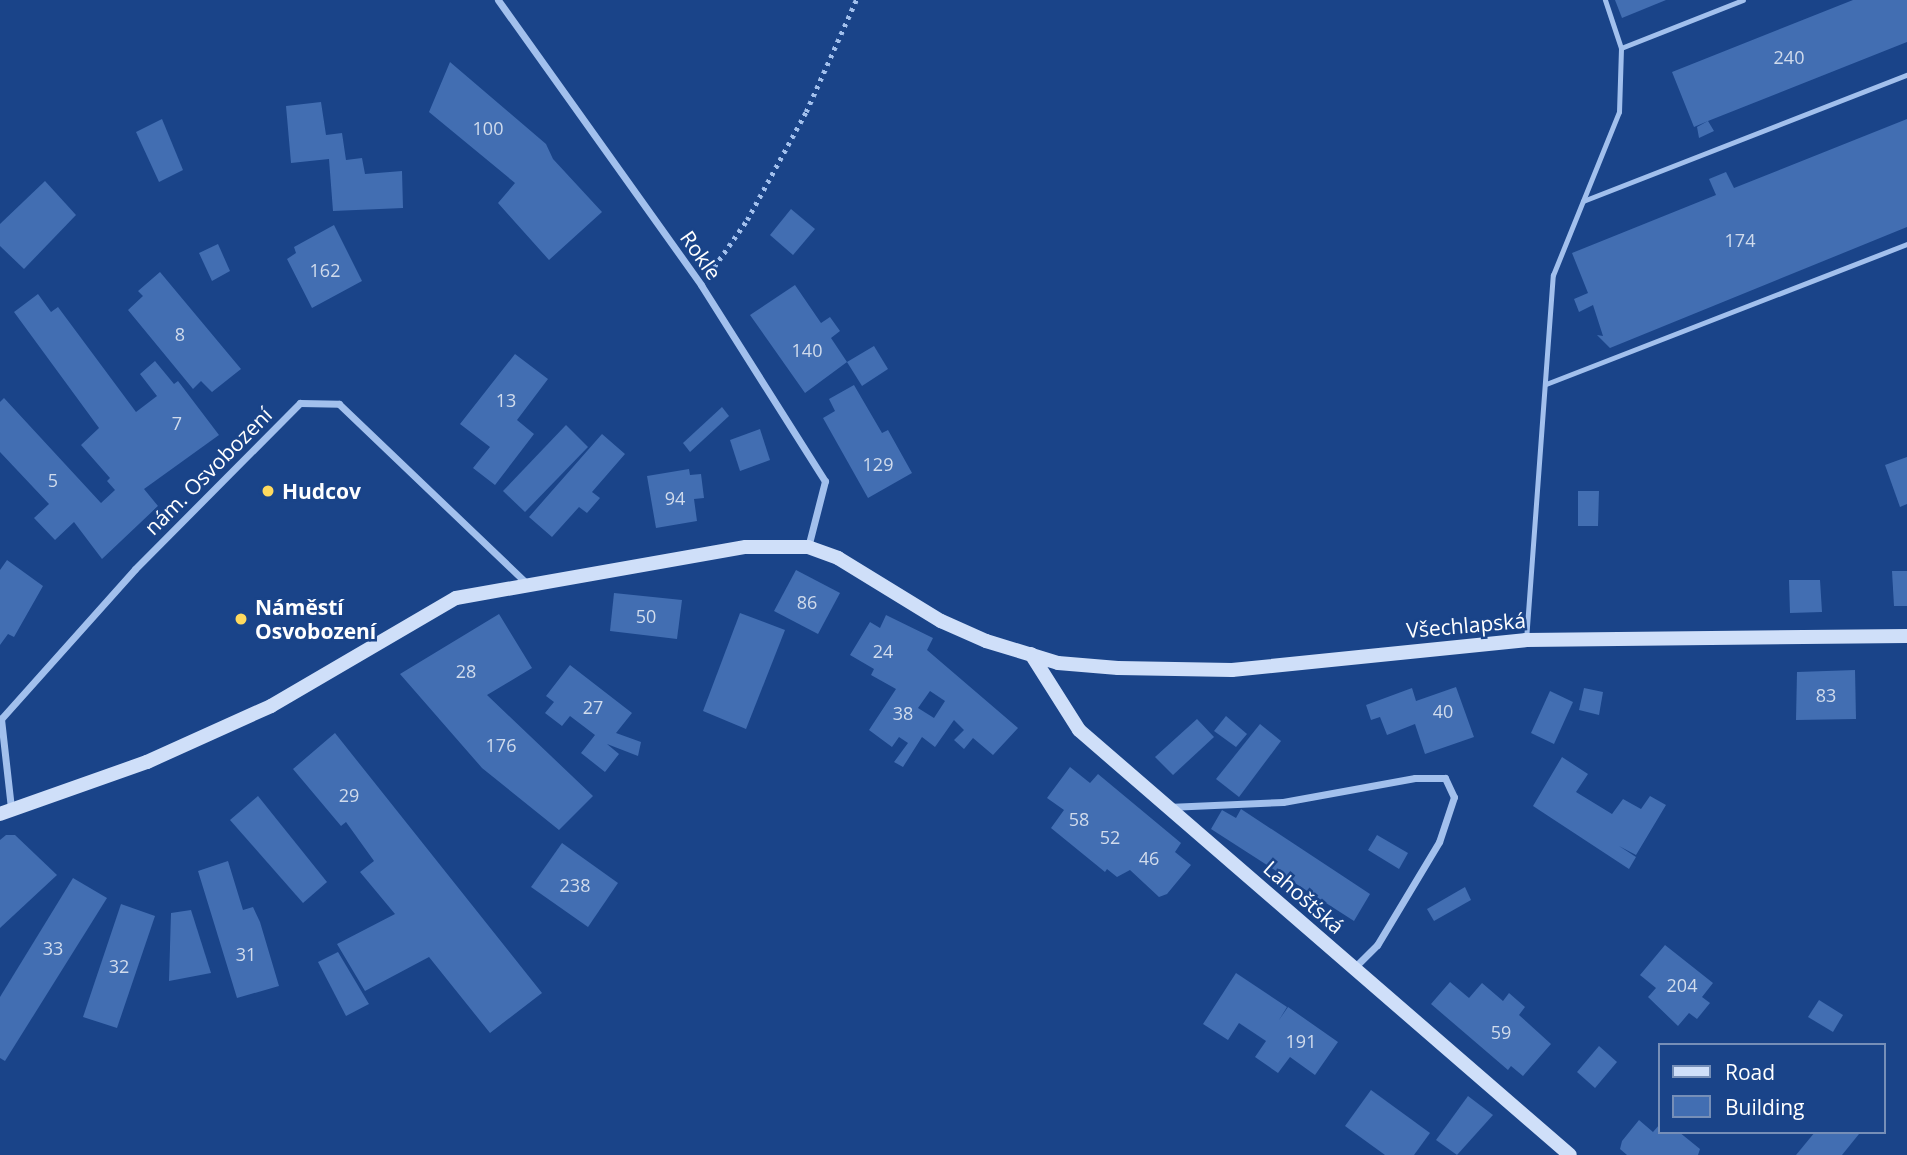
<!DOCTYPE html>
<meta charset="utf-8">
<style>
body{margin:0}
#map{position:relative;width:1907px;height:1155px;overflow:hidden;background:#1a4489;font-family:"Open Sans",sans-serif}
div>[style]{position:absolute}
.building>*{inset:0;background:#426eb2}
.path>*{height:4.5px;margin-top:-2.25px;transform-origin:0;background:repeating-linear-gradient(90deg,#a2c0ed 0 3.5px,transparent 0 8.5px)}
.lane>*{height:5px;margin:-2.5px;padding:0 2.5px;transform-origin:2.5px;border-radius:2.5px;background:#a2c0ed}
.street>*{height:7px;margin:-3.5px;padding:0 3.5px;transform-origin:3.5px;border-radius:3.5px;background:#a2c0ed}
.secondary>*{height:14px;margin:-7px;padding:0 7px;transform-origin:7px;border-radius:7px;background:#cfdff9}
.dots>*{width:19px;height:19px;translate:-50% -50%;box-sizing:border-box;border:4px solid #1a4489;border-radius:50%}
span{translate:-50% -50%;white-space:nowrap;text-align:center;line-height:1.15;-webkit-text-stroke:5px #1a4489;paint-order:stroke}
.number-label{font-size:18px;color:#d0dbec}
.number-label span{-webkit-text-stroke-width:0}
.street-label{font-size:21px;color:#fff}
.poi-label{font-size:21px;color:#fff;font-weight:700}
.left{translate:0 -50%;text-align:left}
.legend{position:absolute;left:1658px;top:1043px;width:228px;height:91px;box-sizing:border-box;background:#1a4489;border:2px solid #768fb8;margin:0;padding:9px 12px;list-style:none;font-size:21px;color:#fff}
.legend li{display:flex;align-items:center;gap:14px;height:35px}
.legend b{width:35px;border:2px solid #768fb8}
</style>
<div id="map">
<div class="building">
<i style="clip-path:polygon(1615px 0,1666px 0,1622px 18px)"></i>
<i style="clip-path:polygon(1853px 0,1907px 0,1907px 42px,1708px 121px,1714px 131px,1699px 138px,1697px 127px,1708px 121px,1694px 127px,1672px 72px)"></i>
<i style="clip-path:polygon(450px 62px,546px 144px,553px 159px,602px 212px,549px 260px,498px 203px,515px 183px,429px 112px)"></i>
<i style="clip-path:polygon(321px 102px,326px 135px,342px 133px,346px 160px,362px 158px,365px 174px,402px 171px,403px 208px,333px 211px,329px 159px,291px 163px,286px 106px)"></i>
<i style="clip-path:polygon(162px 119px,183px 170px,159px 182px,136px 132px)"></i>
<i style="clip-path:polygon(1907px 119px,1907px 227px,1610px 348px,1597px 335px,1603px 336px,1593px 305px,1579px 312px,1574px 299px,1588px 293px,1572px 253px,1716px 195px,1709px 179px,1726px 172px,1734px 188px)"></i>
<i style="clip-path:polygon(45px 181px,76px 215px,24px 269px,0 246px,0 224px)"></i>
<i style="clip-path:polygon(791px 209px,815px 229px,793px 255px,770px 235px)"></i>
<i style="clip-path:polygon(334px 225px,362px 281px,312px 308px,287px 259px,296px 253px,294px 247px)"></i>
<i style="clip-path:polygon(218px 244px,230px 271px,212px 281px,199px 253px)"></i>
<i style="clip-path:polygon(160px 272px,241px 369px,212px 392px,201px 381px,193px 389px,128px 310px,143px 296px,138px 291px)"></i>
<i style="clip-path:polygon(795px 285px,821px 323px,830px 317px,840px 331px,831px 338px,847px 362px,805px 393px,750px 315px)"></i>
<i style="clip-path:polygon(38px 294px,51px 312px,58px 307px,136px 412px,157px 396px,140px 374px,155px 361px,174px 384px,178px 381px,219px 435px,144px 489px,158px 506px,102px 559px,74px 522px,55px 540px,34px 518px,49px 504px,0 452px,0 402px,4px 398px,101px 503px,115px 490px,107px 481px,110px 478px,81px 445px,99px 428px,14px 312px)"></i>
<i style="clip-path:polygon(874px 346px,888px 369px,862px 386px,847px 362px)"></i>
<i style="clip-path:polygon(515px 354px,548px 379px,517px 420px,534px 434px,495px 485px,473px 468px,490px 447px,460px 424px)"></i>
<i style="clip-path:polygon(854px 385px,882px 433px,888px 430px,912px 473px,868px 498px,823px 418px,835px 411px,829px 399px)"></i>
<i style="clip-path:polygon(722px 407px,729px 416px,690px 452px,683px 443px)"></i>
<i style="clip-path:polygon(566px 425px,588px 447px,525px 512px,503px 491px)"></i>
<i style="clip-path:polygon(760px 429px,770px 460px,740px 471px,730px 440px)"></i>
<i style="clip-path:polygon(602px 434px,625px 454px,592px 492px,600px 498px,587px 513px,579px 507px,552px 537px,529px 517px)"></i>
<i style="clip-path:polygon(1907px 457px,1907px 504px,1900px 507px,1885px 465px)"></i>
<i style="clip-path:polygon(689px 469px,690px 475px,701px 474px,704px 498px,694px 499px,697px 521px,656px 528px,647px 476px)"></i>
<i style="clip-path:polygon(1578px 491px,1599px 491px,1598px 526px,1578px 526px)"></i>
<i style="clip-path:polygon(7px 560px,43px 586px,14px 637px,8px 634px,0 645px,0 570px)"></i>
<i style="clip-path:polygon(796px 570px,840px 593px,818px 634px,774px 611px)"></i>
<i style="clip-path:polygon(1892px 571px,1907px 571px,1907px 606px,1894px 606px)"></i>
<i style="clip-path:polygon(1789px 580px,1820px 580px,1822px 612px,1790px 613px)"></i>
<i style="clip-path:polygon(614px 593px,682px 600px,677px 639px,610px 631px)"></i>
<i style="clip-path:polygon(740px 613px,785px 630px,746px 729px,703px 711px)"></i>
<i style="clip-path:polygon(499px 614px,532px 668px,487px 695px,593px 796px,559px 830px,482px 768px,400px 674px)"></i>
<i style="clip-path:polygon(evenodd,886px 615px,933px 638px,927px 650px,1018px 728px,993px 755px,973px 738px,964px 749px,954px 740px,964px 730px,954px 720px,935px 747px,922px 737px,903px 767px,894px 762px,908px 743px,899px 737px,892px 747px,869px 730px,896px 689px,871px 675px,874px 669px,850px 655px,870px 622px,880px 628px,886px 615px,930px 691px,945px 701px,934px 718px,918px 708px,930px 691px)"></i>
<i style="clip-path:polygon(570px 665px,632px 713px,616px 733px,641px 742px,638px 756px,607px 744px,619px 754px,605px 772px,581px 753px,595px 735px,570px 716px,562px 726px,545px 713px,554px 702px,546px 696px)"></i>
<i style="clip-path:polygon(1855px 670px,1856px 719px,1796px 720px,1797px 672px)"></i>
<i style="clip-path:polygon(1456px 687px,1474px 737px,1425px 754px,1415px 724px,1387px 735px,1380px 717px,1371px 720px,1366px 705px,1412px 688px,1416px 701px)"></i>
<i style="clip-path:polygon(1584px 688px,1603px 692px,1599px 715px,1579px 710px)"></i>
<i style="clip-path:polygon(1550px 691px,1573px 702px,1554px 744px,1531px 733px)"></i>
<i style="clip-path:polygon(1226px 716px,1247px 734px,1236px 747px,1214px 731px)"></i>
<i style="clip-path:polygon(1197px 719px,1214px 737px,1173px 775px,1155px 757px)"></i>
<i style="clip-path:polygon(1260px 724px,1281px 741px,1239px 797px,1216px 779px)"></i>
<i style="clip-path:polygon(335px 733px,542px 993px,490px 1033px,429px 957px,365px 991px,337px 944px,395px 914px,360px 872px,374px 861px,346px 822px,341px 826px,293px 769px)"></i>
<i style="clip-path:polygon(1562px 757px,1588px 774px,1576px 792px,1612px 814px,1623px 799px,1641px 809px,1650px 796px,1666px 805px,1636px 855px,1619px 846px,1636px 857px,1629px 869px,1533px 806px)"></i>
<i style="clip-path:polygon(1070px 767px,1090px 783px,1098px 774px,1181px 843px,1175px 852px,1191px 865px,1167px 894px,1159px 897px,1130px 870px,1117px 877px,1107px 869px,1105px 872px,1051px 828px,1064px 810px,1047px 798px)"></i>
<i style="clip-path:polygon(258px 796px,327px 882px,303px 903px,230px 820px)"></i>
<i style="clip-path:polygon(1241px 809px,1370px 894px,1354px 921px,1211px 829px,1222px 810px,1236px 818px)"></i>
<i style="clip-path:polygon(6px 835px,15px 835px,57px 875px,0 928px,0 840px)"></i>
<i style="clip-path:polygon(1377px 835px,1408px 853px,1399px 869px,1368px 850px)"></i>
<i style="clip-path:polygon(562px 843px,618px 883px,588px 927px,531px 887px)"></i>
<i style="clip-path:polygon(228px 861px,243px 910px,253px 907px,260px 922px,279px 986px,237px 998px,198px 871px)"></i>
<i style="clip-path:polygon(73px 878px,107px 898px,5px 1061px,0 1058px,0 997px)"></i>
<i style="clip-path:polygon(1465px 887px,1471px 900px,1434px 921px,1427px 909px)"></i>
<i style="clip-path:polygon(121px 904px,155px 916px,117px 1028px,83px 1017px)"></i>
<i style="clip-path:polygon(191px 910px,211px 973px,169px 981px,171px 913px)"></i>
<i style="clip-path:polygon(1665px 945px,1713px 983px,1702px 997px,1710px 1003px,1697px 1019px,1689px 1013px,1678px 1026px,1648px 997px,1656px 988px,1640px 975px)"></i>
<i style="clip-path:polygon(338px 952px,369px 1004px,346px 1016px,318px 962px)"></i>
<i style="clip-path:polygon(1236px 973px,1287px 1007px,1279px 1020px,1288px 1007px,1338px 1042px,1315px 1075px,1290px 1057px,1278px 1073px,1255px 1057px,1266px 1041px,1239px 1023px,1228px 1040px,1203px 1024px)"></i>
<i style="clip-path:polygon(1450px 982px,1469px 998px,1482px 983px,1503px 1001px,1509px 993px,1525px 1007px,1519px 1015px,1551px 1044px,1523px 1076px,1511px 1066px,1508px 1070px,1431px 1004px)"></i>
<i style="clip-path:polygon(1819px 1000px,1843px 1015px,1833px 1032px,1808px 1017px)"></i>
<i style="clip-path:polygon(1599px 1046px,1617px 1062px,1595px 1088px,1577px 1072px)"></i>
<i style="clip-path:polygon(1371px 1090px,1430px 1133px,1414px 1155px,1385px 1155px,1345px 1126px)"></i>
<i style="clip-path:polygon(1468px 1096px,1493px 1115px,1457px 1155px,1436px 1140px)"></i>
<i style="clip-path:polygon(1639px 1120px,1653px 1132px,1660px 1124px,1660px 1132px,1679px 1132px,1700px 1149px,1698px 1155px,1627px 1155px,1620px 1149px,1622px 1141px)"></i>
<i style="clip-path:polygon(1815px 1132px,1857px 1132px,1859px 1134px,1842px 1155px,1796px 1155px)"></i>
</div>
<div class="path">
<i style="left:714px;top:267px;width:57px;rotate:-54.9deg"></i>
<i style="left:747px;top:220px;width:123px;rotate:-61.4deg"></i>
<i style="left:806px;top:112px;width:123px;rotate:-65.9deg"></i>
</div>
<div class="lane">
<i style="left:1621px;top:48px;width:131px;rotate:-21.5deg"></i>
<i style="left:1583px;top:201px;width:348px;rotate:-21.3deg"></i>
<i style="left:1546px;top:384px;width:387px;rotate:-21.2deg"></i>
<i style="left:1526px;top:640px;width:366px;rotate:-85.8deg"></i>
<i style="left:1553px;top:275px;width:176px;rotate:-68deg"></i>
<i style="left:1619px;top:112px;width:64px;rotate:-88.2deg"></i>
<i style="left:1621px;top:48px;width:51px;rotate:-108.4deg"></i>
</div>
<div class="street">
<i style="left:498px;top:0;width:350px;rotate:54.5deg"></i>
<i style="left:701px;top:285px;width:232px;rotate:57.7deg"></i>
<i style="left:825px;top:481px;width:68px;rotate:104.4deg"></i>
<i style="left:1168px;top:807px;width:115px;rotate:-2.5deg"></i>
<i style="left:1283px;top:802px;width:134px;rotate:-10.3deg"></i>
<i style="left:1415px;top:778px;width:30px"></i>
<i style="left:1445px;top:778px;width:21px;rotate:65deg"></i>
<i style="left:1454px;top:797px;width:47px;rotate:108.4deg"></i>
<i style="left:1439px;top:842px;width:120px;rotate:121deg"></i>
<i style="left:1377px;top:945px;width:33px;rotate:135deg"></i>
<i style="left:11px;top:808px;width:90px;rotate:-96.4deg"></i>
<i style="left:1px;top:719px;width:201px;rotate:-48.2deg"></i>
<i style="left:135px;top:569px;width:234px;rotate:-45.2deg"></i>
<i style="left:300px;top:403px;width:39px;rotate:1deg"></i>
<i style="left:339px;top:404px;width:259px;rotate:43.7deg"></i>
</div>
<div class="secondary">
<i style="left:1031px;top:654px;width:90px;rotate:57.7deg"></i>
<i style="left:1079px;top:730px;width:649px;rotate:40.88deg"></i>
<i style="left:0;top:814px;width:156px;rotate:-19.5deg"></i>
<i style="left:147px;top:762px;width:136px;rotate:-24.3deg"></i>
<i style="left:271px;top:706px;width:214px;rotate:-30.3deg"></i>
<i style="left:456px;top:598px;width:294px;rotate:-10deg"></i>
<i style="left:746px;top:547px;width:62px"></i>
<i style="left:808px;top:547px;width:32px;rotate:20deg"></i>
<i style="left:838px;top:558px;width:121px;rotate:31.5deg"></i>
<i style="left:941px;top:621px;width:49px;rotate:24deg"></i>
<i style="left:986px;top:641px;width:75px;rotate:17deg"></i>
<i style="left:1058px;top:663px;width:60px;rotate:4.8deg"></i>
<i style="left:1118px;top:668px;width:114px;rotate:1deg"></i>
<i style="left:1232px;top:670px;width:296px;rotate:-5.8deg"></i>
<i style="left:1526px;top:640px;width:381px;rotate:-0.6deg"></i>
</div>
<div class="dots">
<i style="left:268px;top:491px;background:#ffda5e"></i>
<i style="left:241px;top:619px;background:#ffda5e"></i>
</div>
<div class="number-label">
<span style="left:1789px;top:57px">240</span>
<span style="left:488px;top:128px">100</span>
<span style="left:1740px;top:240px">174</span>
<span style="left:325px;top:270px">162</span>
<span style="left:180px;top:334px">8</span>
<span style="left:807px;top:350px">140</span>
<span style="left:506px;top:400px">13</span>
<span style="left:177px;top:423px">7</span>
<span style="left:878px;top:464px">129</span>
<span style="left:53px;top:480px">5</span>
<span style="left:675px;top:498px">94</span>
<span style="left:807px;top:602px">86</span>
<span style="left:646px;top:616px">50</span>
<span style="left:883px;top:651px">24</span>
<span style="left:466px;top:671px">28</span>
<span style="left:1826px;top:695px">83</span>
<span style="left:593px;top:707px">27</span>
<span style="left:1443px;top:711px">40</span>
<span style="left:903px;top:713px">38</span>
<span style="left:501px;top:745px">176</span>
<span style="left:349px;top:795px">29</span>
<span style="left:1079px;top:819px">58</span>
<span style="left:1110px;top:837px">52</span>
<span style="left:1149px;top:858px">46</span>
<span style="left:575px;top:885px">238</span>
<span style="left:53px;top:948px">33</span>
<span style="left:246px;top:954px">31</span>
<span style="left:119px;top:966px">32</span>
<span style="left:1682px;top:985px">204</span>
<span style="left:1501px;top:1032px">59</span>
<span style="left:1301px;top:1041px">191</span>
</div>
<div class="street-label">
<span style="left:701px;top:255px;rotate:55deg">Rokle</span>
<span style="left:208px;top:471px;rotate:-45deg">nám. Osvobození</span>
<span style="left:1466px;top:625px;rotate:-5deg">Všechlapská</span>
<span style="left:1304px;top:897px;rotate:41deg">Lahošťská</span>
</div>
<div class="poi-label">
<span class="left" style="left:282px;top:491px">Hudcov</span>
<span class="left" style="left:255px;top:619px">Náměstí<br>Osvobození</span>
</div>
<ul class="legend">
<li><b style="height:9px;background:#cfdff9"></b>Road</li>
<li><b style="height:19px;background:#426eb2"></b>Building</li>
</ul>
</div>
